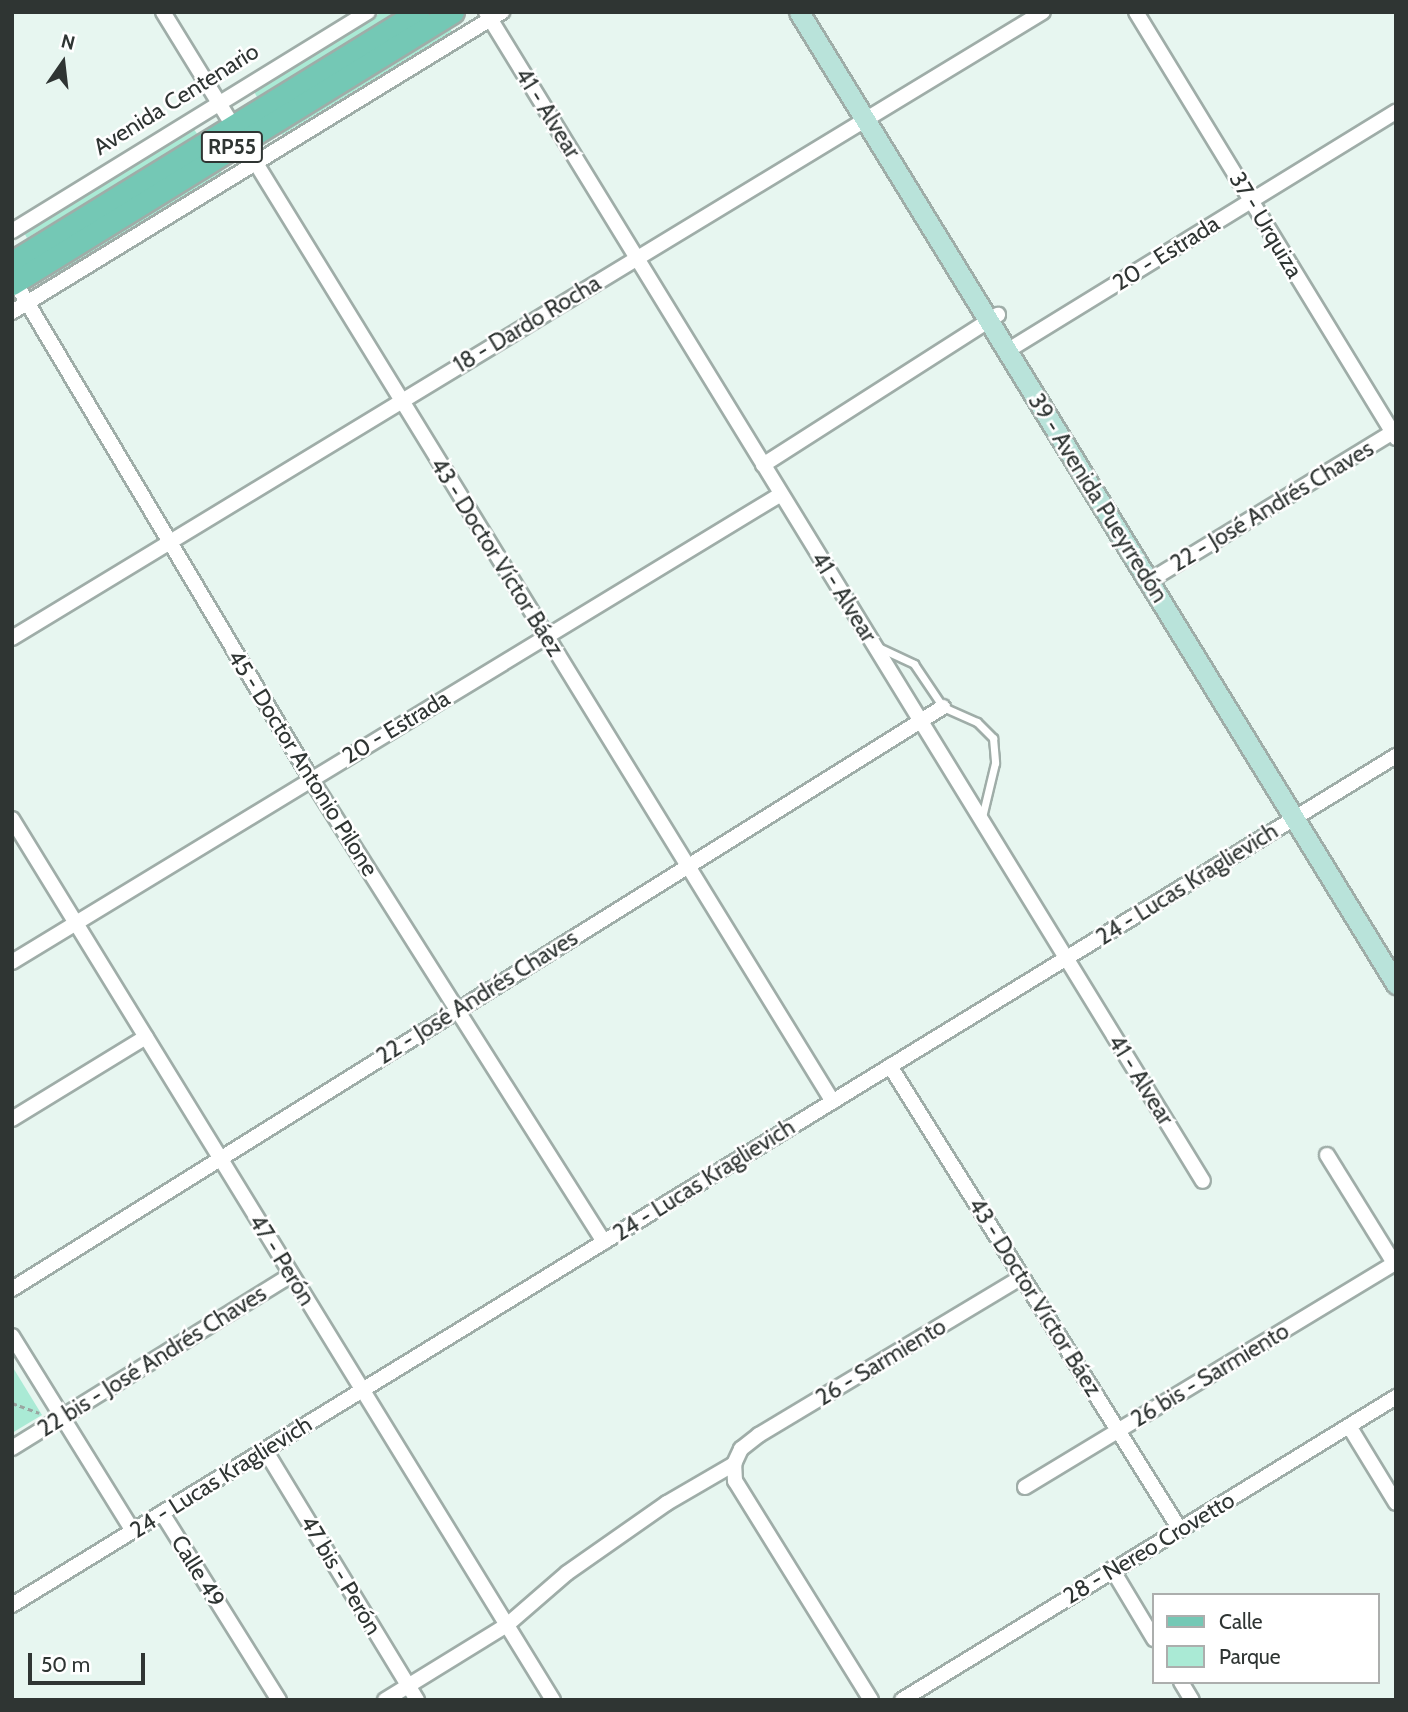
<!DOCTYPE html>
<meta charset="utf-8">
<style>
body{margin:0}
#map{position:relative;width:1408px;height:1712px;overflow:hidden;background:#e7f6f0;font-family:Cabin,sans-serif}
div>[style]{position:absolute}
.green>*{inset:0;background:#aaead5}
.path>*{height:2.5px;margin-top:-1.25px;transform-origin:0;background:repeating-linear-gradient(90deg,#9aa5a1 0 5px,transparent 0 8.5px)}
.roads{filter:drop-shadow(2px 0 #9fada8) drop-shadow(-2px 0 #9fada8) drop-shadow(0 2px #9fada8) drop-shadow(0 -2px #9fada8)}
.lane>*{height:7px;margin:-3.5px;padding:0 3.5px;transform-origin:3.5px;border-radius:3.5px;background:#fff}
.street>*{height:14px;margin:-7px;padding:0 7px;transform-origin:7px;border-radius:7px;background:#fff}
.secondary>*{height:19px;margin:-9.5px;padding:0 9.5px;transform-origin:9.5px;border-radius:9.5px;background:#b9e3da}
.primary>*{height:21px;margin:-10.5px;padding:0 10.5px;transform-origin:10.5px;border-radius:10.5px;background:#74c8b5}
span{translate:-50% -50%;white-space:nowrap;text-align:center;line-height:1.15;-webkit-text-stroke:5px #fff;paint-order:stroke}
.shield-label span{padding:2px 5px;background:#fff;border:2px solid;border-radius:5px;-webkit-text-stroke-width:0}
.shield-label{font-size:21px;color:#2f3533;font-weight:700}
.street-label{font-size:23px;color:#2f3533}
.frame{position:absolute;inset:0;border:14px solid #2f3533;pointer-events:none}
.legend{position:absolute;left:1152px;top:1593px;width:228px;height:91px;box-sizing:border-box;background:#fff;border:2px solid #acaead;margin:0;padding:9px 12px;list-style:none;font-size:21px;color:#2f3533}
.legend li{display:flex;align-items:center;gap:14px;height:35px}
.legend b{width:35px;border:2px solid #acaead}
.north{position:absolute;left:28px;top:28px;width:70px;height:70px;-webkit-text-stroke:5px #fff;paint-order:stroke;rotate:14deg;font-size:19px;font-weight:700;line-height:28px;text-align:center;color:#2f3533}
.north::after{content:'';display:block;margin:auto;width:24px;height:32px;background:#2f3533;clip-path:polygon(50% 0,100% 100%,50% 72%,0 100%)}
.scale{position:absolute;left:28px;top:1653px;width:117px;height:32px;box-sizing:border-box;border:4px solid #2f3533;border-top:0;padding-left:9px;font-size:21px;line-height:24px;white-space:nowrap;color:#2f3533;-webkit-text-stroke:5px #fff;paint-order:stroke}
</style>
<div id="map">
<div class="green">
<i style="clip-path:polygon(382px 12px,397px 12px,257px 97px,253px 90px)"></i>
<i style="clip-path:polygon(448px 25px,452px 32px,282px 135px,277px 129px)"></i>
<i style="clip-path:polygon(193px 128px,198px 135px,27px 238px,23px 231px)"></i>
<i style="clip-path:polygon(218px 166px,222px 173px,51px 277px,47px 270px)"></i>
<i style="clip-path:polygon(12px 1366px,42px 1415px,12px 1433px)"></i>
</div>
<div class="path">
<i style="left:12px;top:1403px;width:29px;rotate:20deg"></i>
</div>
<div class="roads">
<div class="lane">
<i style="left:878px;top:647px;width:40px;rotate:25deg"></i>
<i style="left:914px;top:664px;width:52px;rotate:56deg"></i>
<i style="left:943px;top:707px;width:37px;rotate:24deg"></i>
<i style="left:977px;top:722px;width:23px;rotate:45deg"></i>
<i style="left:993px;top:738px;width:25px;rotate:85deg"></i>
<i style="left:995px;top:763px;width:56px;rotate:103.5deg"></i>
</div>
<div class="street">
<i style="left:163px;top:12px;width:1279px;rotate:58.42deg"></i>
<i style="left:486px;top:12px;width:1371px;rotate:58.48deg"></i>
<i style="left:1136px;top:12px;width:499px;rotate:58.6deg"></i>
<i style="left:12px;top:231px;width:418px;rotate:-31.6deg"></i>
<i style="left:12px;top:277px;width:584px;rotate:59.22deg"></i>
<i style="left:311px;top:779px;width:548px;rotate:57.67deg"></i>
<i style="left:12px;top:312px;width:575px;rotate:-31.48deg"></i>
<i style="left:1007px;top:351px;width:457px;rotate:-31.6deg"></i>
<i style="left:763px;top:465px;width:279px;rotate:-32.6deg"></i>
<i style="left:1149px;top:581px;width:289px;rotate:-31.4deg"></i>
<i style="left:12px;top:638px;width:1206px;rotate:-31.27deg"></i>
<i style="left:12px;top:819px;width:1034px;rotate:58.45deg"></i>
<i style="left:12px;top:962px;width:900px;rotate:-31.32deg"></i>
<i style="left:890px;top:1066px;width:545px;rotate:57.97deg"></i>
<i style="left:12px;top:1119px;width:157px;rotate:-31.5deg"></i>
<i style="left:1327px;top:1155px;width:127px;rotate:58.2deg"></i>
<i style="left:12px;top:1289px;width:1098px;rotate:-32.01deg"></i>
<i style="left:12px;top:1336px;width:229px;rotate:58.2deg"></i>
<i style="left:1349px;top:1426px;width:90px;rotate:58.6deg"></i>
<i style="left:12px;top:1448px;width:328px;rotate:-31.8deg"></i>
<i style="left:265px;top:1450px;width:293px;rotate:58.7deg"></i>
<i style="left:1025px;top:1487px;width:434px;rotate:-31.2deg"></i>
<i style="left:162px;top:1513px;width:221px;rotate:58deg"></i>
<i style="left:1112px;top:1569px;width:82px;rotate:59deg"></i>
<i style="left:12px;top:1605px;width:1624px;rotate:-31.53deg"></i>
<i style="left:1181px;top:1682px;width:21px;rotate:59deg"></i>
<i style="left:385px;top:1700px;width:143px;rotate:-31.6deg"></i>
<i style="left:507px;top:1625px;width:79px;rotate:-40.9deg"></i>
<i style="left:567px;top:1573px;width:122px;rotate:-35deg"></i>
<i style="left:667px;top:1503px;width:78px;rotate:-30.2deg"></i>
<i style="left:871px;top:1700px;width:258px;rotate:-121.8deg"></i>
<i style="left:735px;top:1481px;width:17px;rotate:-93deg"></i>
<i style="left:734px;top:1464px;width:17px;rotate:-65deg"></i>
<i style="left:741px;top:1449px;width:23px;rotate:-38deg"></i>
<i style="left:759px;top:1435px;width:307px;rotate:-31deg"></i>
<i style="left:902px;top:1700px;width:580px;rotate:-31.52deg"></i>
</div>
<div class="secondary">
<i style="left:799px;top:12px;width:1141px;rotate:58.44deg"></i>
</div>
<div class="primary">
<i style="left:12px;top:262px;width:477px;rotate:-31.6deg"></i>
<i style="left:12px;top:284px;width:518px;rotate:-31.67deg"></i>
</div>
</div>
<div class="shield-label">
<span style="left:232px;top:147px">RP55</span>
</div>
<div class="street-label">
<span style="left:176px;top:99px;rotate:-32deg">Avenida Centenario</span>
<span style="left:548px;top:113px;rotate:58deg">41 - Alvear</span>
<span style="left:1266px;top:225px;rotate:59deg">37 - Urquiza</span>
<span style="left:1166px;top:253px;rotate:-32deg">20 - Estrada</span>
<span style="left:527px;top:324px;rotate:-31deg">18 - Dardo Rocha</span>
<span style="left:1098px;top:498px;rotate:58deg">39 - Avenida Pueyrredón</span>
<span style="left:1272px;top:506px;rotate:-31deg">22 - José Andrés Chaves</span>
<span style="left:497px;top:557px;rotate:58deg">43 - Doctor Víctor Báez</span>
<span style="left:844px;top:597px;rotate:58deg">41 - Alvear</span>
<span style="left:396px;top:727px;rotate:-31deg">20 - Estrada</span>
<span style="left:303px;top:763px;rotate:58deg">45 - Doctor Antonio Pilone</span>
<span style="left:1187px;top:884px;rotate:-32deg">24 - Lucas Kraglievich</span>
<span style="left:477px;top:997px;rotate:-32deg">22 - José Andrés Chaves</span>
<span style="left:1141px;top:1080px;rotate:58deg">41 - Alvear</span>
<span style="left:704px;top:1180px;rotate:-32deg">24 - Lucas Kraglievich</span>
<span style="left:282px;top:1260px;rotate:58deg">47 - Perón</span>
<span style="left:1035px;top:1297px;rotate:58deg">43 - Doctor Víctor Báez</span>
<span style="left:152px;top:1361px;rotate:-32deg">22 bis - José Andrés Chaves</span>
<span style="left:881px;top:1362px;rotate:-31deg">26 - Sarmiento</span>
<span style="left:1210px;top:1375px;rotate:-31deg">26 bis - Sarmiento</span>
<span style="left:221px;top:1477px;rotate:-32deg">24 - Lucas Kraglievich</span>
<span style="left:1149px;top:1548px;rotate:-31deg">28 - Nereo Crovetto</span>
<span style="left:198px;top:1571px;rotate:58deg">Calle 49</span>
<span style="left:341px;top:1575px;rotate:59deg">47 bis - Perón</span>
</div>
<div class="frame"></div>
<ul class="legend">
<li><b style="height:9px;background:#74c8b5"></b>Calle</li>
<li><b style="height:19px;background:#aaead5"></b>Parque</li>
</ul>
<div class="north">N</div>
<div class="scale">50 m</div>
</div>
